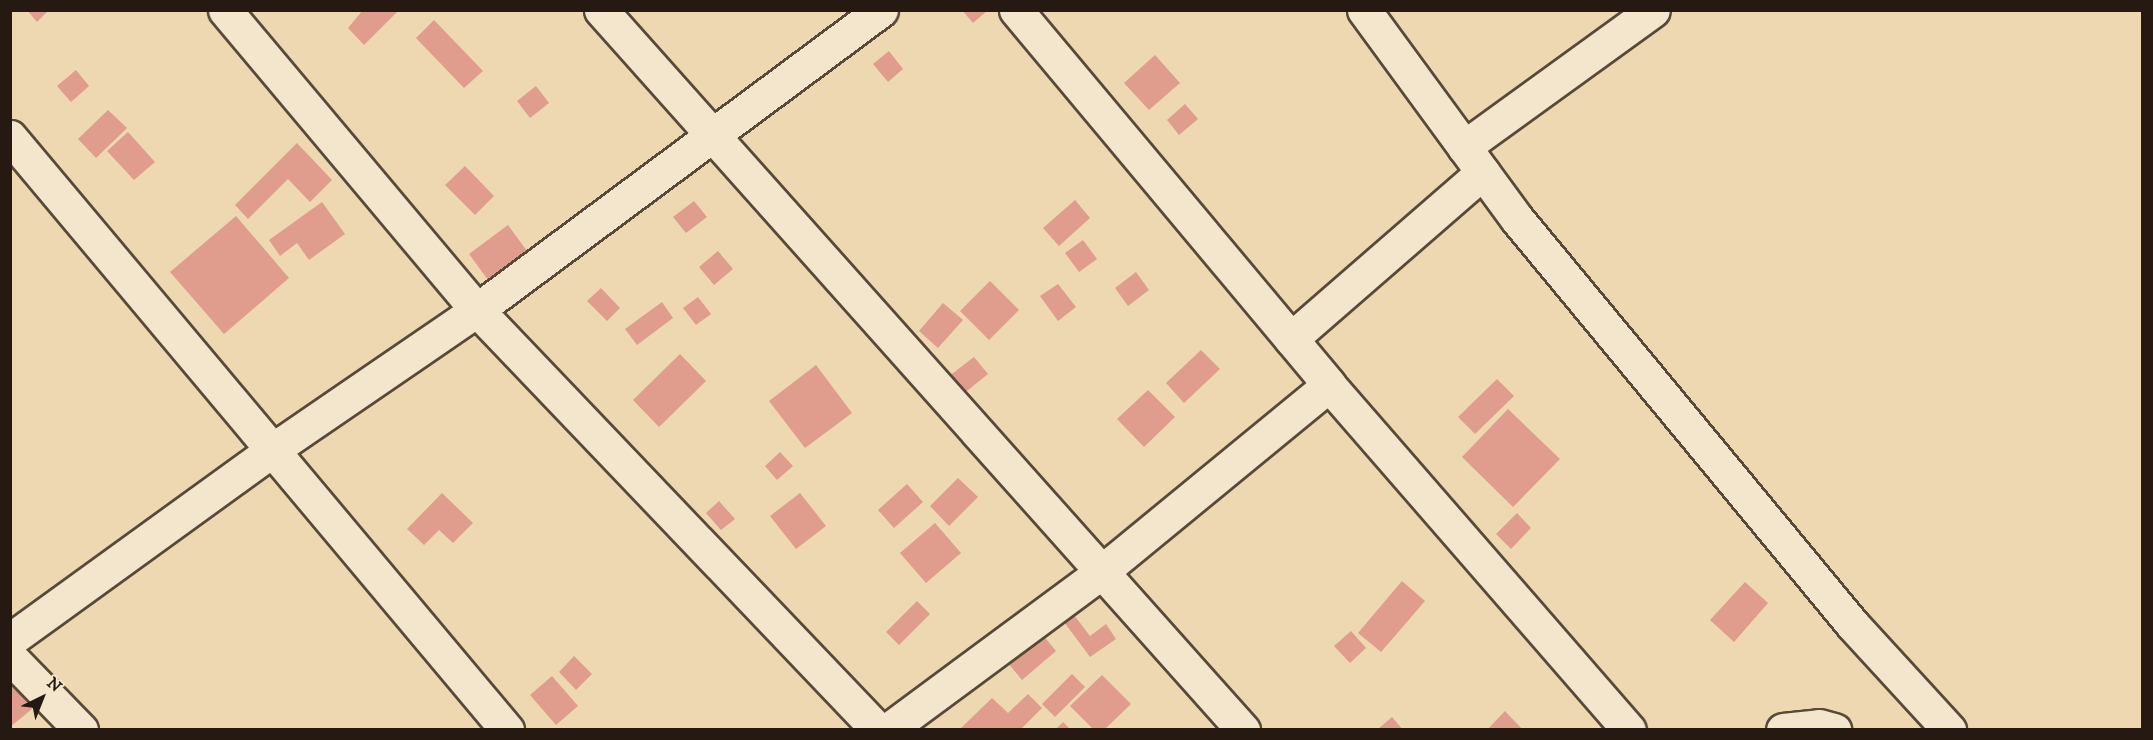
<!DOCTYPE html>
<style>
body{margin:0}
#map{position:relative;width:2153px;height:740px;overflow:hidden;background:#eed8b1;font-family:"IM FELL DW Pica",serif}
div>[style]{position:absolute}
.building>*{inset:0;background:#e09c8c}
.roads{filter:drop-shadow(2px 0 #584939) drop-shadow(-2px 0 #584939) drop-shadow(0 2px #584939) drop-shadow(0 -2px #584939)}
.minor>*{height:33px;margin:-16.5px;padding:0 16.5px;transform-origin:16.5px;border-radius:16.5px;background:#f4e6cc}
span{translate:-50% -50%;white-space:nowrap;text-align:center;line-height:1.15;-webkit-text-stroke:6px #f4e6cc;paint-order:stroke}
.frame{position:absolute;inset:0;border:12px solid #261911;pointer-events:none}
.north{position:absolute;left:12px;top:668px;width:60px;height:60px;-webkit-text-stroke:4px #f4e6cc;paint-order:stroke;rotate:43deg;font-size:16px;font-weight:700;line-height:24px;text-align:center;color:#261911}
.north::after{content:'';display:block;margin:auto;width:21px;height:27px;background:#261911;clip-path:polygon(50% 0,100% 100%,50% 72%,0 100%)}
</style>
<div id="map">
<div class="building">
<i style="clip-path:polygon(27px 10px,49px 10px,37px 22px)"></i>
<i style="clip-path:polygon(363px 10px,399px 10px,364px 45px,348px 28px)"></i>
<i style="clip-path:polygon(962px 10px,988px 10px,973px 23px)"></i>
<i style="clip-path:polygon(434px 20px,483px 71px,464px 88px,416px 38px)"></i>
<i style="clip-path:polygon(889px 51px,903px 69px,888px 82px,873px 64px)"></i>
<i style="clip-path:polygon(1155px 55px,1180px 83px,1149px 110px,1124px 83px)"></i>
<i style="clip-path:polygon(76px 70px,89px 86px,71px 102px,57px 86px)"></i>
<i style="clip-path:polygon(536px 86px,549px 103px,530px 118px,517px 101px)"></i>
<i style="clip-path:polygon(1185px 104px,1198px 119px,1179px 135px,1167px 120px)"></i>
<i style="clip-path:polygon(108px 110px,127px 128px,96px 158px,78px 139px)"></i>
<i style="clip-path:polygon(128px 132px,155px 162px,134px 180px,107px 151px)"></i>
<i style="clip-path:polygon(297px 143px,332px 180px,310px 202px,288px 179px,248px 219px,235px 205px)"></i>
<i style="clip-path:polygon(465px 166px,494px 196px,475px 215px,445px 185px)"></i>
<i style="clip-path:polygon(1075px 200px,1090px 218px,1059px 246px,1043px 228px)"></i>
<i style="clip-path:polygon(694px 201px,707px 217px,686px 233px,673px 217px)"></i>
<i style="clip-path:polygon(322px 202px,345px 234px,309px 260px,297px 243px,280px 256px,269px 240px)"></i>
<i style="clip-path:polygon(236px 216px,289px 278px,224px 334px,170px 272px)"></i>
<i style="clip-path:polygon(508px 225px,527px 251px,488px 280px,469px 254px)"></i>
<i style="clip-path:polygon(1083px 240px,1097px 259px,1079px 272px,1065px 253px)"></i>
<i style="clip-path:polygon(718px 251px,733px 269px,714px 285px,699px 267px)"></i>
<i style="clip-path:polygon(1136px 272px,1149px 290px,1128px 306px,1115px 288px)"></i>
<i style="clip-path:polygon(990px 281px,1019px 310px,989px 340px,960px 311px)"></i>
<i style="clip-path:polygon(1058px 284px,1076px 307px,1058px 321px,1040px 296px)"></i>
<i style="clip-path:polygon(601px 288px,620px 308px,607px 321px,587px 301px)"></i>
<i style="clip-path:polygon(698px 297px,711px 314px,696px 325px,683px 308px)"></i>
<i style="clip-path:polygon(662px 302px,673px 318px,637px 345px,625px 329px)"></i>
<i style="clip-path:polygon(943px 303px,963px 320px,938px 348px,919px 331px)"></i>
<i style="clip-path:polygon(1201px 350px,1220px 369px,1184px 403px,1166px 383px)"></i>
<i style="clip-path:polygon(680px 354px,706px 381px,659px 427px,633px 400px)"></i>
<i style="clip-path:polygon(974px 357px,988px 374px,958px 398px,944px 380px)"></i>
<i style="clip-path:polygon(816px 365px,852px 413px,805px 448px,769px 401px)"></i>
<i style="clip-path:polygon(1497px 379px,1514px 396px,1475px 434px,1458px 417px)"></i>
<i style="clip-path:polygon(1148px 390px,1175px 417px,1144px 447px,1117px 419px)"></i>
<i style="clip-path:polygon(1508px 409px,1560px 459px,1513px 507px,1462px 457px)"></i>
<i style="clip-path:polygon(780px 452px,793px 466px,777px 480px,765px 466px)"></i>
<i style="clip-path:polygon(958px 478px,978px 497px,949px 526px,930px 506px)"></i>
<i style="clip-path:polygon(907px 484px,923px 502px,894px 528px,878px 510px)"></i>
<i style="clip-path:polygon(442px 493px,473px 523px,453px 543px,439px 530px,424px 545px,407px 529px)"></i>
<i style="clip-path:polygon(800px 493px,826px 526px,796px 549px,770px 516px)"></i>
<i style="clip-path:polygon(719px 501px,735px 519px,721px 530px,706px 513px)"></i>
<i style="clip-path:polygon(1517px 513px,1531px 528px,1511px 549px,1496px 534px)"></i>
<i style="clip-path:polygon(935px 523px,961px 553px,926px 583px,900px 553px)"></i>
<i style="clip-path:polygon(1402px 581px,1425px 601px,1381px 652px,1358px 633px)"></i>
<i style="clip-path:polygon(1745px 582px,1768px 603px,1734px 642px,1710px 620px)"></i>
<i style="clip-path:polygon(917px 601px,930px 614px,899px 645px,886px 632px)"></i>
<i style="clip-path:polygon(1074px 615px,1090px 636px,1106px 624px,1116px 639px,1090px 657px,1064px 622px)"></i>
<i style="clip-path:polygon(1351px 631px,1366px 648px,1350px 663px,1334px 646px)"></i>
<i style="clip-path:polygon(1042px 634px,1056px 651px,1022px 680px,1008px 663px)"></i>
<i style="clip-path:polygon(574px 656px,592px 674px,576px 690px,559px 672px)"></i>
<i style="clip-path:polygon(1072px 674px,1085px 687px,1055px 717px,1042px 704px)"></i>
<i style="clip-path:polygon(1102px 675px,1131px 704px,1104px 730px,1094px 730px,1070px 706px)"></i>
<i style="clip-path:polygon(552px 676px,578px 706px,556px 725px,530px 695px)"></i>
<i style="clip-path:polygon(13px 686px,32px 709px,10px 727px,10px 688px)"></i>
<i style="clip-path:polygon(1028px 694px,1042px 708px,1020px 730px,959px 730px,992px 698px,1008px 713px)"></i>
<i style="clip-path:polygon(1505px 711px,1523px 730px,1487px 730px)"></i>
<i style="clip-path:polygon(1392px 717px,1403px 730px,1377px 730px)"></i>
<i style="clip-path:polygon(1063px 722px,1071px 730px,1055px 730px)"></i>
</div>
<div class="roads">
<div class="minor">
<i style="left:225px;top:10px;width:392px;rotate:50deg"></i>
<i style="left:477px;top:310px;width:581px;rotate:46.33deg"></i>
<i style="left:601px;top:10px;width:965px;rotate:48.28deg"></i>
<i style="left:1016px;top:10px;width:488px;rotate:50.1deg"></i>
<i style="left:1329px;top:385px;width:457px;rotate:49deg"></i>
<i style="left:1364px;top:10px;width:259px;rotate:53.8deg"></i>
<i style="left:1517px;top:219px;width:526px;rotate:50.4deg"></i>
<i style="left:1852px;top:624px;width:144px;rotate:47.5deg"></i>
<i style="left:10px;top:137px;width:774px;rotate:50.03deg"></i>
<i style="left:1464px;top:147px;width:233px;rotate:-35.9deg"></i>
<i style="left:1291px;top:339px;width:254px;rotate:-41deg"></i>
<i style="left:10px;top:640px;width:322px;rotate:-35.9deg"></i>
<i style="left:271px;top:451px;width:250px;rotate:-34.4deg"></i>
<i style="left:477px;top:310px;width:503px;rotate:-36.6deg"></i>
<i style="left:10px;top:657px;width:102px;rotate:45.8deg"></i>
<i style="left:888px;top:730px;width:264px;rotate:-36.5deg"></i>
<i style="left:1100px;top:573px;width:296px;rotate:-39.4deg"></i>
<i style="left:1783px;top:730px;width:36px;rotate:-6deg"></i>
<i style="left:1819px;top:726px;width:16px;rotate:15deg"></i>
</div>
</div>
<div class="frame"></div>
<div class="north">N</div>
</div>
